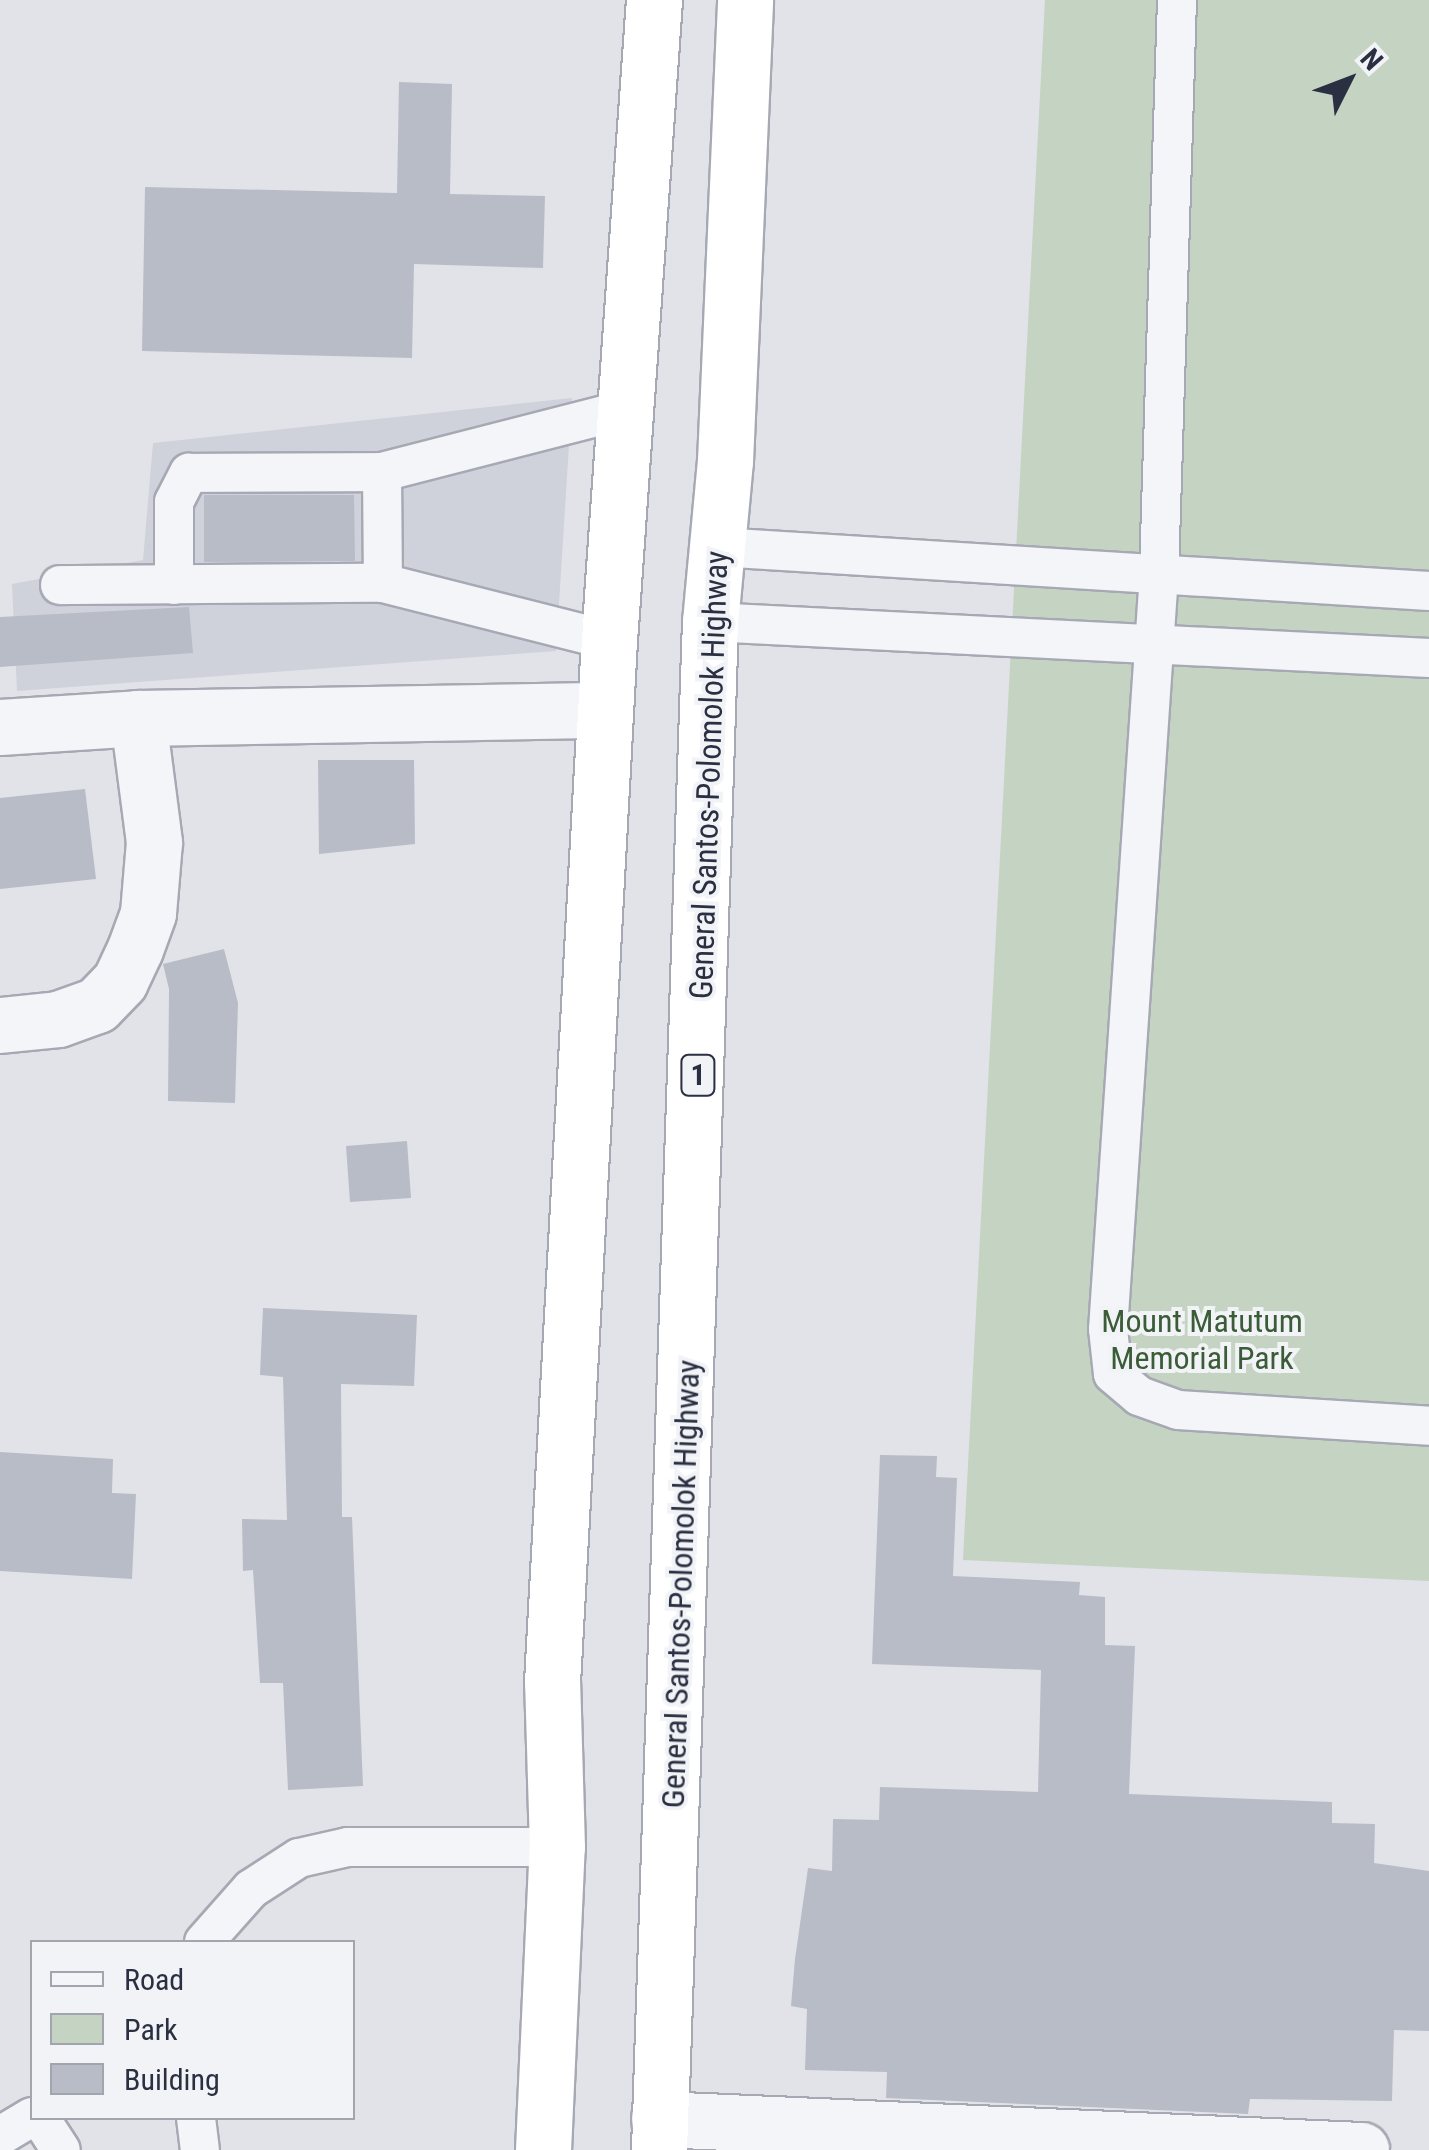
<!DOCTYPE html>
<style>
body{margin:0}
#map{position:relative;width:1429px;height:2150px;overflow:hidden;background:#e1e3e9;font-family:"Roboto Condensed",sans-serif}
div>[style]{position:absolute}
.built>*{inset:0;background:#cfd2db}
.green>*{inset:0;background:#c5d3c2}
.building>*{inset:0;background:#b8bcc6}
.roads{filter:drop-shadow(2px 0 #a6a9b3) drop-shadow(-2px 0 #a6a9b3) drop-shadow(0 2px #a6a9b3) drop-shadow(0 -2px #a6a9b3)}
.lane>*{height:38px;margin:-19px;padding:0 19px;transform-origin:19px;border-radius:19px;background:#f4f5f8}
.street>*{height:55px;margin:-27.5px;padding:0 27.5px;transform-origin:27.5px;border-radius:27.5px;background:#f4f5f8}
.highway>*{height:55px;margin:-27.5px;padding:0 27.5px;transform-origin:27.5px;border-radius:27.5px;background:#fff}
span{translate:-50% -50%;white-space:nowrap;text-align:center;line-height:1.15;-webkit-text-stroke:8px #f1f3f7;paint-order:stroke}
.shield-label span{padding:2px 8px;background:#f1f3f7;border:2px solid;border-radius:8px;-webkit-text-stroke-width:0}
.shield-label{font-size:30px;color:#2a2f41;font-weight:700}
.street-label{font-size:32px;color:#2a2f41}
.park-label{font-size:32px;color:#3a5c37}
.legend{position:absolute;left:30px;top:1940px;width:325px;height:180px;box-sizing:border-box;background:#f1f3f7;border:2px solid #a1a5ae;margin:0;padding:12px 18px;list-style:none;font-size:30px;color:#2a2f41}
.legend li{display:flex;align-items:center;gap:20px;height:50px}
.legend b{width:50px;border:2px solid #a1a5ae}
.north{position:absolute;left:1299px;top:30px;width:100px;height:100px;-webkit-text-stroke:8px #f1f3f7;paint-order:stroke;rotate:48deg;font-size:28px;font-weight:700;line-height:40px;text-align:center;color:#2a2f41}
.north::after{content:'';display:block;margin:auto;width:35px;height:45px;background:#2a2f41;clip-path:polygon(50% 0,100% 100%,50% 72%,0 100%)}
</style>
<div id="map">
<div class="built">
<i style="clip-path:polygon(572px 398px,556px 651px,17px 691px,12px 584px,143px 560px,153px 443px)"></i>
</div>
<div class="green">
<i style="clip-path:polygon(1045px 0,1429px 0,1429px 1581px,963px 1560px)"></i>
</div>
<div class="building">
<i style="clip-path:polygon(399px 82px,452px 84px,450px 194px,545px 196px,543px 268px,414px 264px,412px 358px,142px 351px,145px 187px,397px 193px)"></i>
<i style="clip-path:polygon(204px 495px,354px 495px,355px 561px,204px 562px)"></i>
<i style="clip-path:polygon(189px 607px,193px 653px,0 667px,0 617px)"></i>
<i style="clip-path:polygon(318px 760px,414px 760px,415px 844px,319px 854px)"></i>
<i style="clip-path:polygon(85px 789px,96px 879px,0 889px,0 798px)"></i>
<i style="clip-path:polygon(224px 949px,238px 1003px,235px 1103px,168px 1101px,169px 989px,163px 964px)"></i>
<i style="clip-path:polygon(407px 1141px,411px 1198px,350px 1202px,346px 1146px)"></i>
<i style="clip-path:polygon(263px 1308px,417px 1315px,414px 1386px,341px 1384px,342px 1517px,352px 1517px,363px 1786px,288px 1790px,283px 1683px,260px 1683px,253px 1570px,243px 1571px,242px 1519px,287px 1520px,283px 1377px,260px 1375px)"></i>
<i style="clip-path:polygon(0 1452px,113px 1459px,112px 1493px,136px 1494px,132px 1579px,0 1571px)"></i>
<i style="clip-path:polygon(880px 1455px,937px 1456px,936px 1477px,957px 1478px,953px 1576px,1080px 1582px,1079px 1595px,1105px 1597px,1105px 1645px,1135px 1646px,1129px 1794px,1332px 1802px,1332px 1823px,1375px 1824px,1374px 1863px,1429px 1871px,1429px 2031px,1394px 2030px,1392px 2101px,1250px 2099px,1248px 2114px,886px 2098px,887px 2072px,805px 2070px,807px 2009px,791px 2006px,795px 1959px,808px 1868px,832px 1871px,833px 1819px,879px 1820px,880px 1787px,1038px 1792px,1041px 1670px,872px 1664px)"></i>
</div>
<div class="roads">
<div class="lane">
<i style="left:1177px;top:0;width:574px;rotate:91.8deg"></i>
<i style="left:1159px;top:574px;width:757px;rotate:93.86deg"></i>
<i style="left:1108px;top:1329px;width:45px;rotate:83.7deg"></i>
<i style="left:1113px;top:1374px;width:34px;rotate:40deg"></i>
<i style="left:1139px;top:1396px;width:41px;rotate:19.7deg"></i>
<i style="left:1178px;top:1410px;width:252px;rotate:3.6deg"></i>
<i style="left:382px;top:472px;width:111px;rotate:89.5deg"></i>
<i style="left:718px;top:547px;width:712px;rotate:3.54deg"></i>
<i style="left:60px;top:585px;width:323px;rotate:-0.4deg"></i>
<i style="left:383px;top:583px;width:233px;rotate:14.2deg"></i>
<i style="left:174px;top:585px;width:83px;rotate:-90deg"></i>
<i style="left:174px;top:502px;width:33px;rotate:-63deg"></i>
<i style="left:189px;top:473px;width:193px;rotate:-0.3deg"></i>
<i style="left:382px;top:472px;width:250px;rotate:-14.4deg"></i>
<i style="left:710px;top:622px;width:720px;rotate:2.87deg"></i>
<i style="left:204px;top:1942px;width:71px;rotate:-48.4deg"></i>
<i style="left:251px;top:1889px;width:57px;rotate:-32.9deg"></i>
<i style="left:299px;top:1858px;width:50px;rotate:-12.7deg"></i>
<i style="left:348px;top:1847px;width:209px"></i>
<i style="left:40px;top:2118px;width:38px;rotate:57deg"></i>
<i style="left:196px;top:2118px;width:32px;rotate:83deg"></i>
<i style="left:0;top:2136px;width:37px;rotate:-31deg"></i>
</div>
<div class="street">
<i style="left:0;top:727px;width:138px;rotate:-3.7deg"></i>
<i style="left:138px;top:718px;width:467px;rotate:-1deg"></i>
<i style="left:0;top:1025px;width:58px;rotate:-5.9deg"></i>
<i style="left:58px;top:1019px;width:41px;rotate:-19.7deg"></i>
<i style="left:97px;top:1005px;width:33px;rotate:-46deg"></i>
<i style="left:120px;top:981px;width:35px;rotate:-65deg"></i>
<i style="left:135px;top:949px;width:38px;rotate:-70deg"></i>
<i style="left:148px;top:913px;width:71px;rotate:-85.2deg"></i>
<i style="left:154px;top:842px;width:125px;rotate:-97.4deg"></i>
<i style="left:659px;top:2119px;width:703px;rotate:2.53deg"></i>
</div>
<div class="highway">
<i style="left:543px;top:2150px;width:303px;rotate:-87.4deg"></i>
<i style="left:557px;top:1847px;width:165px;rotate:-91.7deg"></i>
<i style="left:552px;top:1682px;width:1044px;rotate:-86.87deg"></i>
<i style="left:609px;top:640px;width:642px;rotate:-85.98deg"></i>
<i style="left:659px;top:2150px;width:1529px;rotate:-88.09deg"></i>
<i style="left:710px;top:622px;width:162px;rotate:-84.7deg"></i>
<i style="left:725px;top:461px;width:461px;rotate:-87.5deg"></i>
</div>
</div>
<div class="shield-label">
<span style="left:698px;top:1075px">1</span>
</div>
<div class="street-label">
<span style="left:709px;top:775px;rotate:-88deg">General Santos-Polomolok Highway</span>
<span style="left:681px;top:1584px;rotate:-88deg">General Santos-Polomolok Highway</span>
</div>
<div class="park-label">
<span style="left:1202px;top:1340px">Mount Matutum<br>Memorial Park</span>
</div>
<ul class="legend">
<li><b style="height:12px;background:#f4f5f8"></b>Road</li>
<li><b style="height:28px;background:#c5d3c2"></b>Park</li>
<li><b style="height:28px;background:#b8bcc6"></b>Building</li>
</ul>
<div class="north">N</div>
</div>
